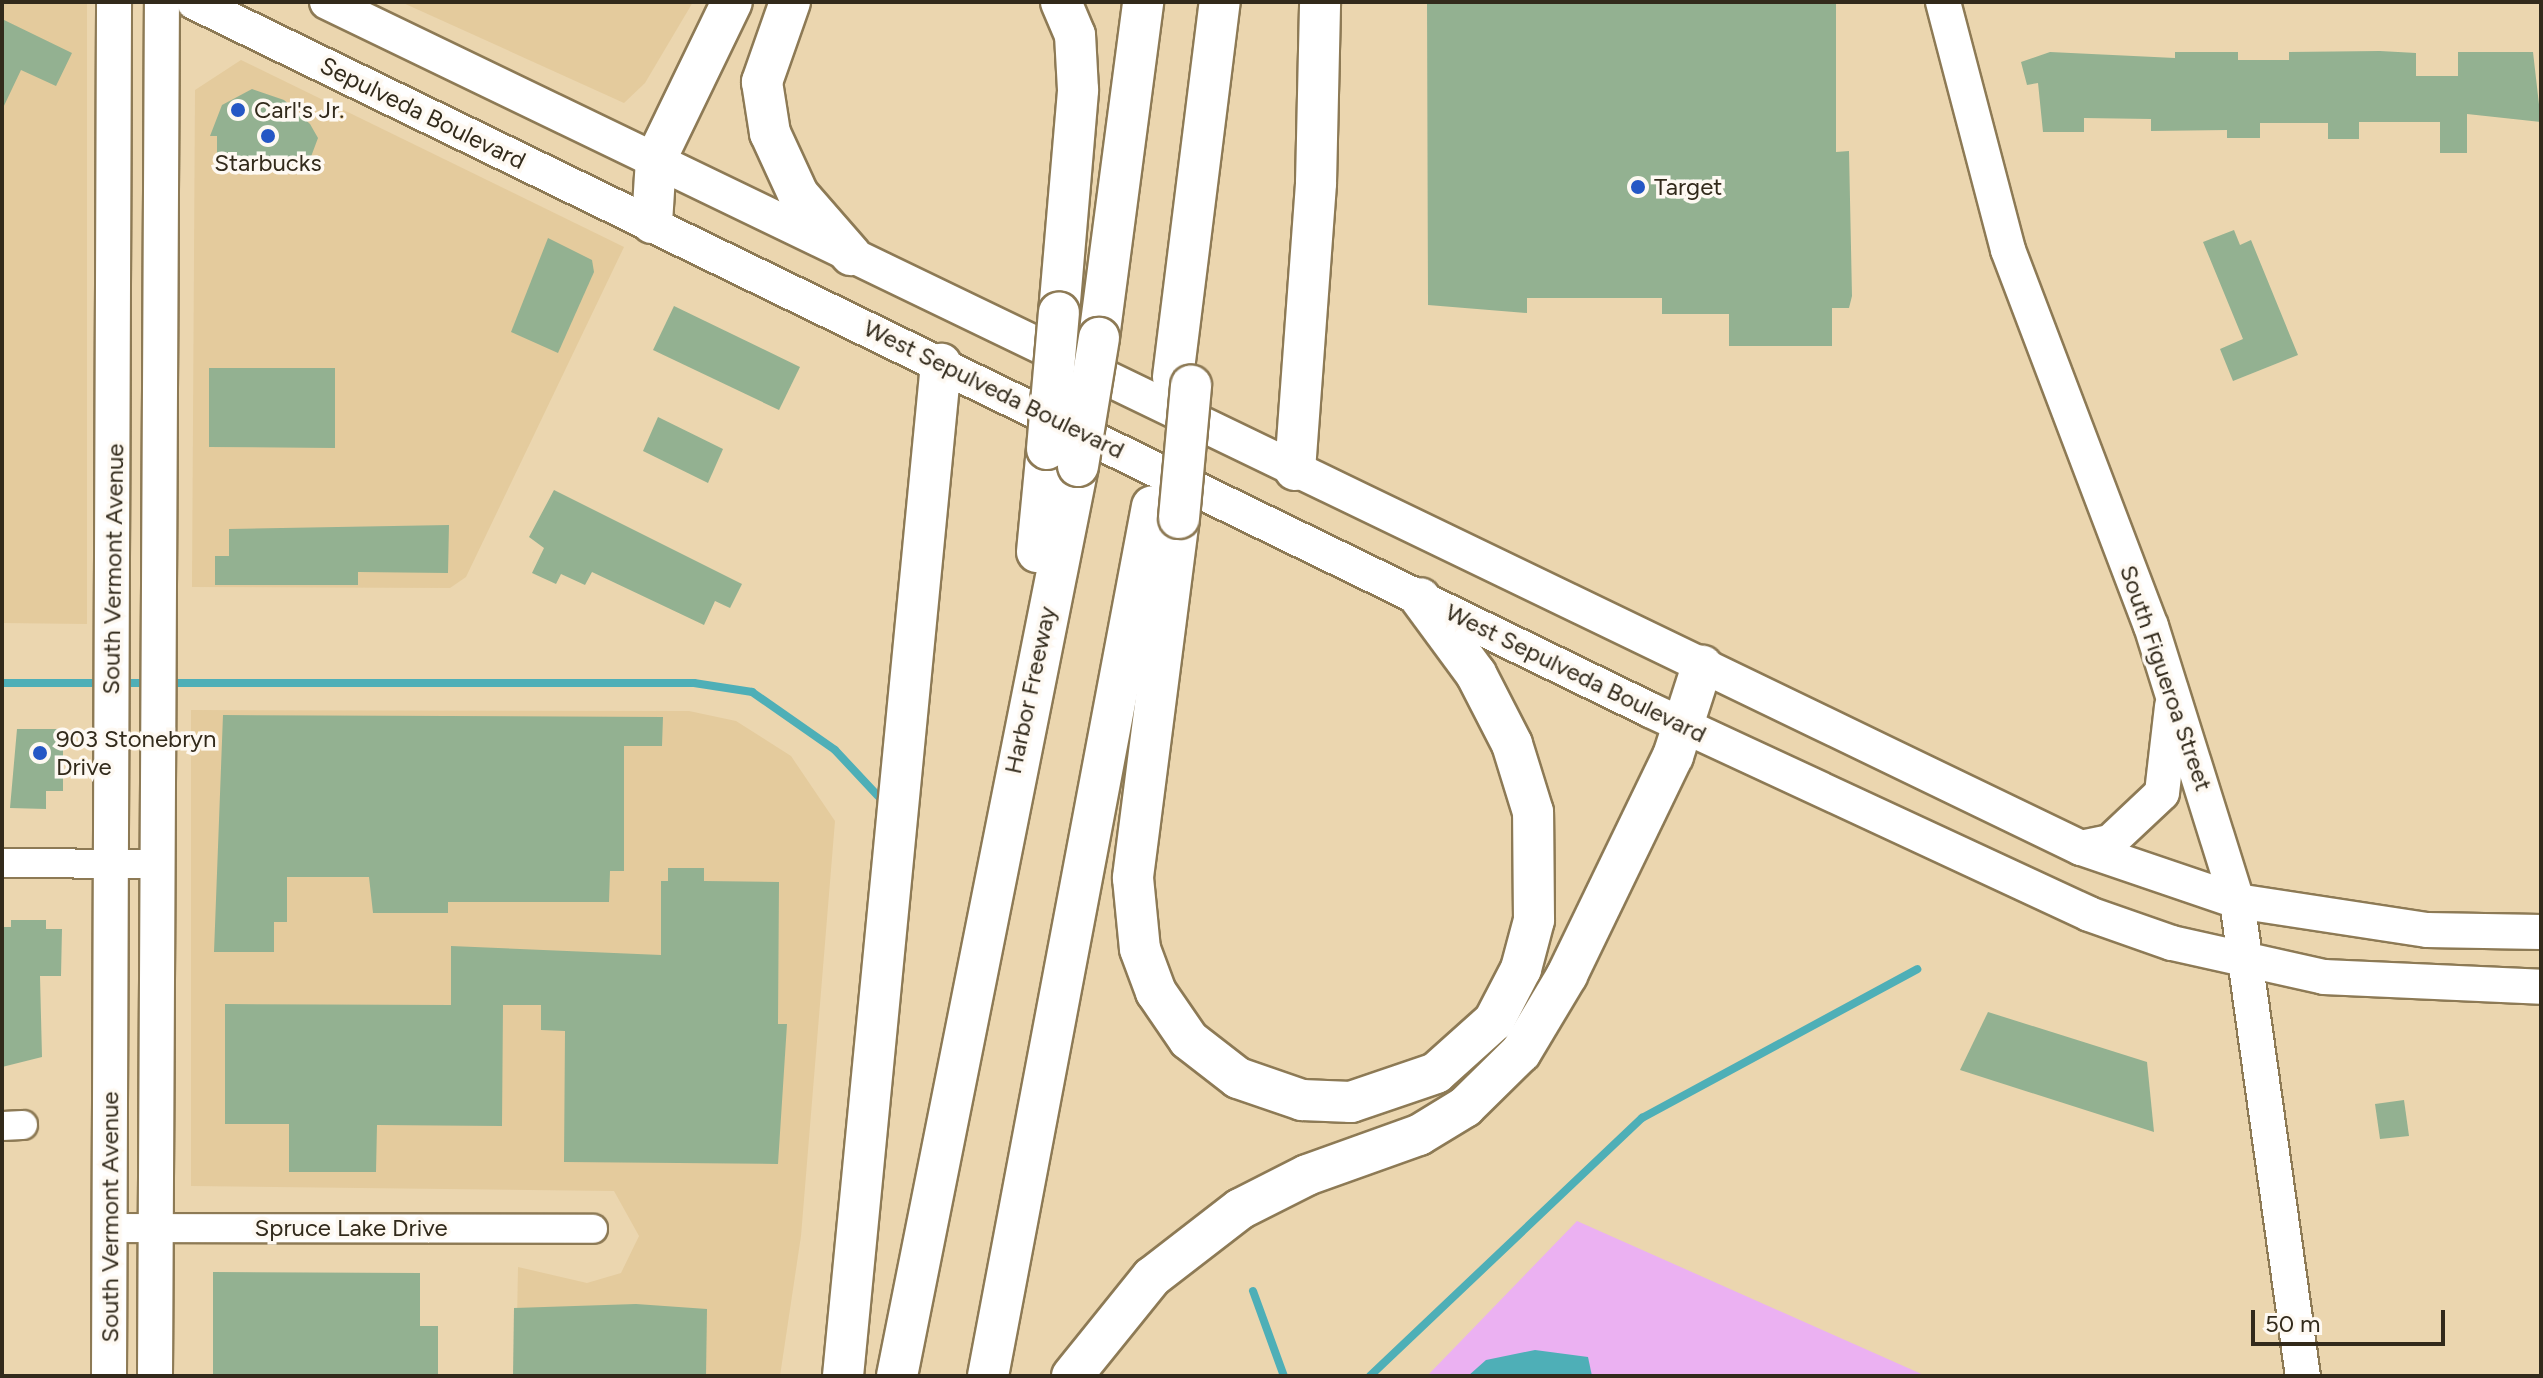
<!DOCTYPE html>
<style>
body{margin:0}
#map{position:relative;width:2543px;height:1378px;overflow:hidden;background:#ebd6af;font-family:Figtree,sans-serif}
div>[style]{position:absolute}
.built>*{inset:0;background:#e4cb9d}
.green>*{inset:0;background:#ebb1f2}
.water>*{inset:0;background:#4eafb7}
.stream>*{height:8px;margin:-4px;padding:0 4px;transform-origin:4px;border-radius:4px;background:#4eafb7}
.building>*{inset:0;background:#93b191}
.roads{filter:drop-shadow(2px 0 #8d7a55) drop-shadow(-2px 0 #8d7a55) drop-shadow(0 2px #8d7a55) drop-shadow(0 -2px #8d7a55)}
.minor>*{height:28px;margin:-14px;padding:0 14px;transform-origin:14px;border-radius:14px;background:#fff}
.major>*{height:34px;margin:-17px;padding:0 17px;transform-origin:17px;border-radius:17px;background:#fff}
.highway>*{height:40px;margin:-20px;padding:0 20px;transform-origin:20px;border-radius:20px;background:#fff}
.bridges{filter:drop-shadow(2px 0 #8d7a55) drop-shadow(-2px 0 #8d7a55) drop-shadow(0 2px #8d7a55) drop-shadow(0 -2px #8d7a55)}
.highway-bridge>*{height:40px;margin:-20px;padding:0 20px;transform-origin:20px;border-radius:20px;background:#fff}
.dots>*{width:22px;height:22px;translate:-50% -50%;box-sizing:border-box;border:4px solid #fef9f2;border-radius:50%}
span{translate:-50% -50%;white-space:nowrap;text-align:center;line-height:1.15;-webkit-text-stroke:7px #fef9f2;paint-order:stroke}
.poi-label{font-size:24px;color:#322a1b}
.left{translate:0 -50%;text-align:left}
.street-label{font-size:24px;color:#322a1b}
.frame{position:absolute;inset:0;border:4px solid #322a1b;pointer-events:none}
.scale{position:absolute;left:2251px;top:1310px;width:194px;height:36px;box-sizing:border-box;border:4px solid #322a1b;border-top:0;padding-left:10px;font-size:24px;line-height:28px;white-space:nowrap;color:#322a1b;-webkit-text-stroke:6px #fef9f2;paint-order:stroke}
</style>
<div id="map">
<div class="built">
<i style="clip-path:polygon(2px 2px,87px 2px,87px 624px,2px 623px)"></i>
<i style="clip-path:polygon(401px 2px,693px 2px,645px 83px,624px 103px)"></i>
<i style="clip-path:polygon(241px 60px,624px 247px,466px 577px,450px 588px,192px 587px,195px 90px)"></i>
<i style="clip-path:polygon(191px 710px,689px 711px,736px 721px,791px 756px,835px 821px,801px 1236px,780px 1376px,516px 1376px,518px 1267px,587px 1283px,621px 1273px,639px 1236px,614px 1191px,191px 1186px)"></i>
</div>
<div class="green">
<i style="clip-path:polygon(1577px 1221px,1926px 1376px,1427px 1376px)"></i>
</div>
<div class="water">
<i style="clip-path:polygon(1535px 1350px,1588px 1357px,1592px 1376px,1468px 1376px,1486px 1360px)"></i>
</div>
<div class="stream">
<i style="left:2px;top:683px;width:103px"></i>
<i style="left:119px;top:683px;width:30px"></i>
<i style="left:167px;top:683px;width:527px"></i>
<i style="left:694px;top:683px;width:59px;rotate:8.8deg"></i>
<i style="left:752px;top:692px;width:101px;rotate:34.9deg"></i>
<i style="left:835px;top:750px;width:63px;rotate:46.9deg"></i>
<i style="left:1253px;top:1291px;width:90px;rotate:70deg"></i>
<i style="left:1370px;top:1376px;width:375px;rotate:-43.5deg"></i>
<i style="left:1642px;top:1118px;width:313px;rotate:-28.4deg"></i>
</div>
<div class="building">
<i style="clip-path:polygon(1427px 2px,1836px 2px,1836px 152px,1849px 151px,1852px 296px,1849px 308px,1832px 308px,1832px 346px,1729px 346px,1729px 314px,1662px 314px,1662px 298px,1527px 298px,1527px 313px,1428px 305px)"></i>
<i style="clip-path:polygon(2px 19px,72px 53px,56px 86px,21px 70px,2px 110px)"></i>
<i style="clip-path:polygon(2380px 51px,2416px 53px,2416px 76px,2458px 76px,2458px 52px,2533px 52px,2541px 122px,2467px 114px,2467px 153px,2440px 153px,2440px 122px,2359px 122px,2359px 139px,2328px 139px,2328px 123px,2260px 123px,2260px 138px,2227px 138px,2227px 130px,2151px 131px,2151px 119px,2084px 118px,2084px 132px,2043px 132px,2038px 83px,2027px 85px,2021px 62px,2050px 52px,2175px 58px,2175px 52px,2238px 52px,2238px 60px,2289px 60px,2289px 52px)"></i>
<i style="clip-path:polygon(252px 89px,284px 100px,310px 124px,318px 138px,309px 162px,264px 169px,217px 162px,217px 136px,210px 136px,222px 105px)"></i>
<i style="clip-path:polygon(2234px 230px,2240px 245px,2251px 240px,2298px 355px,2233px 381px,2220px 349px,2243px 339px,2203px 242px)"></i>
<i style="clip-path:polygon(548px 238px,592px 260px,594px 272px,558px 353px,511px 332px)"></i>
<i style="clip-path:polygon(674px 306px,800px 367px,779px 410px,653px 350px)"></i>
<i style="clip-path:polygon(209px 368px,335px 368px,335px 448px,209px 447px)"></i>
<i style="clip-path:polygon(658px 417px,723px 449px,708px 483px,643px 451px)"></i>
<i style="clip-path:polygon(554px 490px,742px 584px,730px 608px,715px 601px,704px 625px,592px 572px,585px 585px,561px 574px,556px 584px,532px 573px,544px 548px,529px 537px)"></i>
<i style="clip-path:polygon(449px 525px,448px 573px,358px 572px,358px 585px,215px 585px,215px 556px,229px 556px,229px 529px)"></i>
<i style="clip-path:polygon(223px 715px,663px 717px,662px 746px,624px 746px,624px 871px,610px 871px,609px 902px,448px 902px,448px 913px,373px 913px,369px 877px,287px 877px,287px 922px,274px 922px,274px 952px,214px 952px)"></i>
<i style="clip-path:polygon(17px 729px,63px 729px,63px 791px,46px 791px,46px 809px,10px 808px)"></i>
<i style="clip-path:polygon(668px 868px,704px 868px,704px 881px,779px 882px,778px 1024px,787px 1024px,778px 1164px,564px 1162px,565px 1031px,541px 1030px,541px 1005px,503px 1005px,502px 1126px,377px 1125px,376px 1172px,289px 1172px,289px 1124px,225px 1124px,225px 1004px,451px 1005px,451px 946px,661px 955px,661px 881px,668px 881px)"></i>
<i style="clip-path:polygon(11px 920px,46px 920px,46px 929px,62px 929px,61px 976px,40px 976px,42px 1057px,2px 1067px,2px 927px,11px 927px)"></i>
<i style="clip-path:polygon(1988px 1012px,2147px 1062px,2154px 1132px,1960px 1070px)"></i>
<i style="clip-path:polygon(2404px 1100px,2409px 1136px,2380px 1139px,2375px 1104px)"></i>
<i style="clip-path:polygon(213px 1272px,420px 1273px,420px 1326px,438px 1326px,438px 1376px,213px 1376px)"></i>
<i style="clip-path:polygon(636px 1304px,707px 1309px,706px 1376px,513px 1376px,514px 1308px)"></i>
</div>
<div class="roads">
<div class="minor">
<i style="left:2px;top:863px;width:153px;rotate:0.4deg"></i>
<i style="left:2px;top:1126px;width:21px;rotate:-3deg"></i>
<i style="left:109px;top:1228px;width:484px;rotate:0.1deg"></i>
</div>
<div class="major">
<i style="left:194px;top:2px;width:1619px;rotate:25.93deg"></i>
<i style="left:1650px;top:710px;width:484px;rotate:24.9deg"></i>
<i style="left:2089px;top:914px;width:88px;rotate:19.3deg"></i>
<i style="left:2172px;top:943px;width:156px;rotate:12.6deg"></i>
<i style="left:2324px;top:977px;width:217px;rotate:2.6deg"></i>
<i style="left:327px;top:2px;width:1947px;rotate:25.75deg"></i>
<i style="left:2081px;top:848px;width:165px;rotate:18.8deg"></i>
<i style="left:2237px;top:901px;width:192px;rotate:8.7deg"></i>
<i style="left:2427px;top:930px;width:114px;rotate:1deg"></i>
<i style="left:1943px;top:2px;width:256px;rotate:75.3deg"></i>
<i style="left:2008px;top:250px;width:402px;rotate:69.2deg"></i>
<i style="left:2151px;top:626px;width:288px;rotate:72.6deg"></i>
<i style="left:2237px;top:901px;width:480px;rotate:82.1deg"></i>
<i style="left:2081px;top:848px;width:30px;rotate:-12deg"></i>
<i style="left:2110px;top:842px;width:71px;rotate:-43.3deg"></i>
<i style="left:2162px;top:793px;width:88px;rotate:-83.4deg"></i>
<i style="left:109px;top:1376px;width:1374px;rotate:-89.79deg"></i>
<i style="left:155px;top:1376px;width:1374px;rotate:-89.71deg"></i>
</div>
<div class="highway">
<i style="left:790px;top:2px;width:85px;rotate:109.3deg"></i>
<i style="left:762px;top:82px;width:52px;rotate:81.1deg"></i>
<i style="left:770px;top:133px;width:67px;rotate:65.3deg"></i>
<i style="left:798px;top:194px;width:81px;rotate:49deg"></i>
<i style="left:652px;top:223px;width:64px;rotate:-86.4deg"></i>
<i style="left:656px;top:159px;width:174px;rotate:-64.2deg"></i>
<i style="left:1059px;top:313px;width:224px;rotate:-85.1deg"></i>
<i style="left:1078px;top:90px;width:55px;rotate:-93.1deg"></i>
<i style="left:1075px;top:35px;width:36px;rotate:-113deg"></i>
<i style="left:1099px;top:338px;width:339px;rotate:-82.5deg"></i>
<i style="left:1173px;top:377px;width:378px;rotate:-82.9deg"></i>
<i style="left:1295px;top:470px;width:288px;rotate:-85.8deg"></i>
<i style="left:1316px;top:183px;width:181px;rotate:-88.7deg"></i>
<i style="left:1179px;top:518px;width:363px;rotate:97.3deg"></i>
<i style="left:1133px;top:878px;width:71px;rotate:84.4deg"></i>
<i style="left:1140px;top:949px;width:46px;rotate:69.6deg"></i>
<i style="left:1156px;top:992px;width:58px;rotate:55.5deg"></i>
<i style="left:1189px;top:1040px;width:62px;rotate:37.8deg"></i>
<i style="left:1238px;top:1078px;width:68px;rotate:19deg"></i>
<i style="left:1302px;top:1100px;width:49px;rotate:2.3deg"></i>
<i style="left:1351px;top:1102px;width:90px;rotate:-18.8deg"></i>
<i style="left:1436px;top:1073px;width:78px;rotate:-41.9deg"></i>
<i style="left:1494px;top:1021px;width:59px;rotate:-62.6deg"></i>
<i style="left:1521px;top:969px;width:51px;rotate:-75.1deg"></i>
<i style="left:1534px;top:920px;width:108px;rotate:-90.5deg"></i>
<i style="left:1533px;top:812px;width:71px;rotate:-107.2deg"></i>
<i style="left:1512px;top:744px;width:79px;rotate:-117.2deg"></i>
<i style="left:1476px;top:674px;width:94px;rotate:-126.4deg"></i>
<i style="left:1037px;top:552px;width:103px;rotate:-84.5deg"></i>
<i style="left:843px;top:1376px;width:1017px;rotate:-84.47deg"></i>
<i style="left:897px;top:1376px;width:928px;rotate:-78.75deg"></i>
<i style="left:988px;top:1376px;width:885px;rotate:-79.32deg"></i>
<i style="left:1072px;top:1376px;width:127px;rotate:-51.1deg"></i>
<i style="left:1152px;top:1277px;width:111px;rotate:-37.7deg"></i>
<i style="left:1240px;top:1209px;width:75px;rotate:-26.9deg"></i>
<i style="left:1307px;top:1175px;width:119px;rotate:-19.7deg"></i>
<i style="left:1419px;top:1135px;width:54px;rotate:-31.3deg"></i>
<i style="left:1465px;top:1107px;width:78px;rotate:-44.5deg"></i>
<i style="left:1521px;top:1052px;width:90px;rotate:-59.1deg"></i>
<i style="left:1567px;top:975px;width:243px;rotate:-64.2deg"></i>
<i style="left:1673px;top:756px;width:95px;rotate:-72.1deg"></i>
</div>
</div>
<div class="bridges">
<div class="highway-bridge">
<i style="left:1047px;top:449px;width:137px;rotate:-85deg"></i>
<i style="left:1078px;top:466px;width:130px;rotate:-80.7deg"></i>
<i style="left:1179px;top:518px;width:133px;rotate:-84.8deg"></i>
</div>
</div>
<div class="dots">
<i style="left:238px;top:110px;background:#2557c5"></i>
<i style="left:268px;top:136px;background:#2557c5"></i>
<i style="left:1638px;top:187px;background:#2557c5"></i>
<i style="left:40px;top:753px;background:#2557c5"></i>
</div>
<div class="poi-label">
<span class="left" style="left:254px;top:110px">Carl's Jr.</span>
<span style="left:268px;top:163px">Starbucks</span>
<span class="left" style="left:1654px;top:187px">Target</span>
<span class="left" style="left:56px;top:753px">903 Stonebryn<br>Drive</span>
</div>
<div class="street-label">
<span style="left:423px;top:113px;rotate:26deg">Sepulveda Boulevard</span>
<span style="left:994px;top:389px;rotate:26deg">West Sepulveda Boulevard</span>
<span style="left:113px;top:569px;rotate:-89deg">South Vermont Avenue</span>
<span style="left:1576px;top:673px;rotate:26deg">West Sepulveda Boulevard</span>
<span style="left:2166px;top:678px;rotate:71deg">South Figueroa Street</span>
<span style="left:1030px;top:690px;rotate:-78deg">Harbor Freeway</span>
<span style="left:110px;top:1217px;rotate:-90deg">South Vermont Avenue</span>
<span style="left:351px;top:1228px">Spruce Lake Drive</span>
</div>
<div class="frame"></div>
<div class="scale">50 m</div>
</div>
